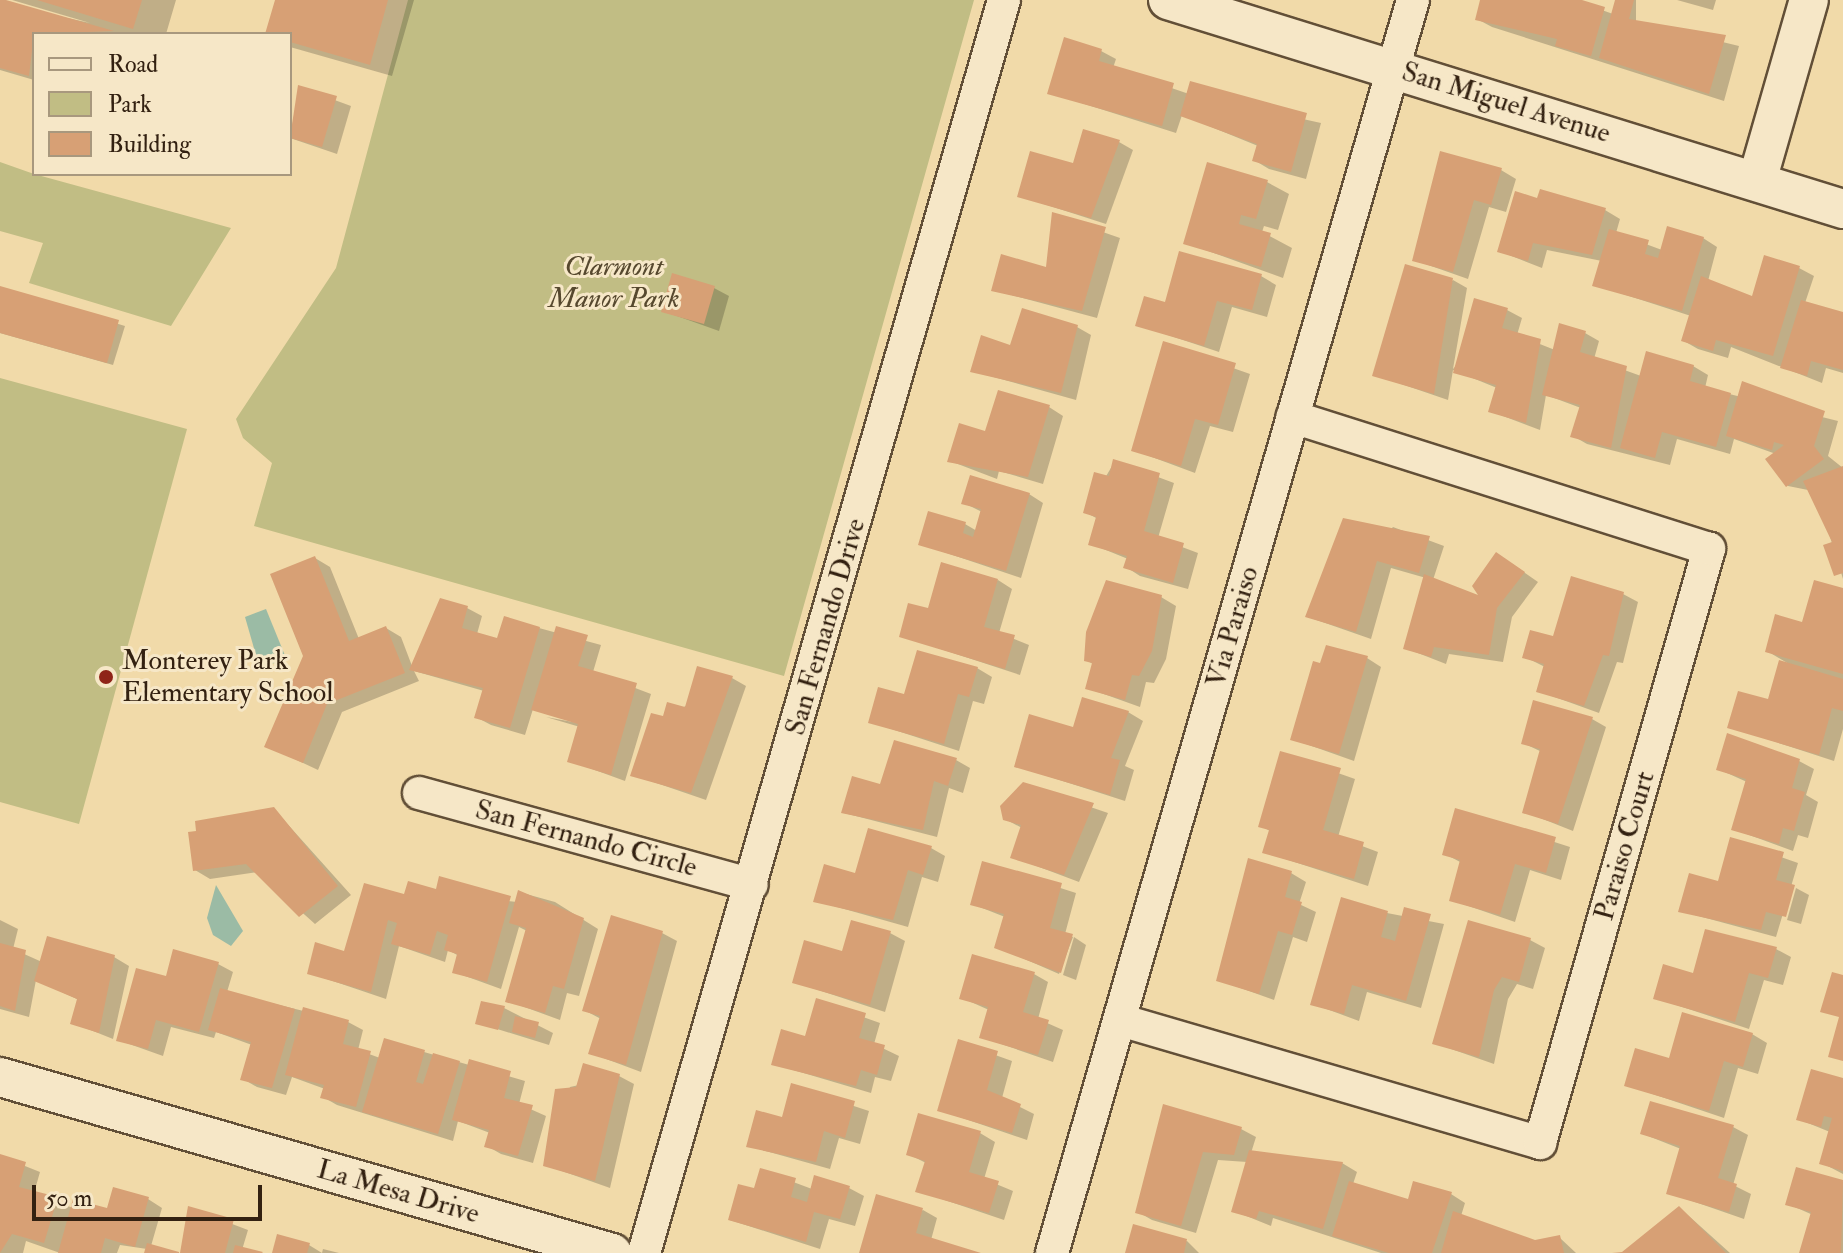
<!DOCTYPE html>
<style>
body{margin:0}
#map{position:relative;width:1843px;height:1253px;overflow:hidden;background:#f1daa9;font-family:"IM FELL Double Pica",serif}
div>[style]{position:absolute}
.green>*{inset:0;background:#c1bd84}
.water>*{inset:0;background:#9bbba5}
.shadow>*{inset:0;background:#0003}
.building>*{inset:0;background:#d7a075}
.roads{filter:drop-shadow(2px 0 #624f37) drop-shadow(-2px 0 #624f37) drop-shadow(0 2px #624f37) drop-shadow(0 -2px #624f37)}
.minor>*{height:32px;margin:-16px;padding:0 16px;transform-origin:16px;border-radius:16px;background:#f6e7c7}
.tertiary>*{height:38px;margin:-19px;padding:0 19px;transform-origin:19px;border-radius:19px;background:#f6e7c7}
.dots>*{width:22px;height:22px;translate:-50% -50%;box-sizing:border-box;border:4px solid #f6e7c7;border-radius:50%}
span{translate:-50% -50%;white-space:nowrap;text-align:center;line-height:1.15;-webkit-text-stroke:6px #f6e7c7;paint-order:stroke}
.street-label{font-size:28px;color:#332111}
.park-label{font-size:28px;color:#56482e;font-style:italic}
.poi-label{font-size:28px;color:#332111}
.left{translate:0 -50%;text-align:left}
.legend{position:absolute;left:32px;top:32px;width:260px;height:144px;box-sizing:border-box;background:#f6e7c7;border:2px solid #a8987e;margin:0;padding:10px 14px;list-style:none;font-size:24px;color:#332111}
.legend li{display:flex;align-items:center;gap:16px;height:40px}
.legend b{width:40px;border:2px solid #a8987e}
.scale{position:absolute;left:32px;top:1185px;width:230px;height:36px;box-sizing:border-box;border:4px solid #332111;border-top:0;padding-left:10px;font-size:24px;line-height:28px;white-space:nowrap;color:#332111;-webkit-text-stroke:6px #f6e7c7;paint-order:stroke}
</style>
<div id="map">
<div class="green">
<i style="clip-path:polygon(408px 0,974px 0,784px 676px,254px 526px,272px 463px,243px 438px,236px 419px,336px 268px)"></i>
<i style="clip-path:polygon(0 162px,34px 174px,231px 228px,171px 326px,29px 283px,43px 243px,0 231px)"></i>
<i style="clip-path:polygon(0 378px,187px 429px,79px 824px,0 802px)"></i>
</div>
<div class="water">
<i style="clip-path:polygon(266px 609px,286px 658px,260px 669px,245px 617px)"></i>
<i style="clip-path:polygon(216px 885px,243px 931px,231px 946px,213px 935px,207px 918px)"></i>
</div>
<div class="shadow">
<i style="clip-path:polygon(12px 0,176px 0,166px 34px,34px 34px,34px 80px,0 70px,0 3px,90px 23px)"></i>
<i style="clip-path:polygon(277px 0,414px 0,392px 76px,290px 47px,290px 34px,267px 34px)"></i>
<i style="clip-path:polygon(1483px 0,1574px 0,1613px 14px,1618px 0,1636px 0,1636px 21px,1739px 46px,1724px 101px,1492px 27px,1477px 19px)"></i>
<i style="clip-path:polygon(1677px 0,1716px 0,1713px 10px)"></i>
<i style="clip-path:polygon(1101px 51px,1116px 59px,1113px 68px,1189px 94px,1321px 123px,1306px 179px,1269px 169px,1254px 160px,1258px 146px,1182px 115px,1176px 133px,1050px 93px)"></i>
<i style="clip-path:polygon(299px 87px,351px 106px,337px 154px,290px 138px)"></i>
<i style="clip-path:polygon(1119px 142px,1133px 150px,1106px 224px,1019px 196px)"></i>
<i style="clip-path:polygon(1501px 170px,1516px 179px,1506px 212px,1489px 207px,1468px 279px,1414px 260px)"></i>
<i style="clip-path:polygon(1267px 182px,1289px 194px,1278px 230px,1264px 226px,1262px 232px,1292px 248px,1283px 278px,1186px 243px)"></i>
<i style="clip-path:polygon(1538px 201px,1605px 210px,1620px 219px,1616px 233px,1662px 250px,1703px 238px,1717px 247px,1708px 281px,1754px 299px,1799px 268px,1814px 276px,1805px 303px,1843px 314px,1843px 373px,1826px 368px,1822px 383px,1731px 347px,1728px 358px,1698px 349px,1684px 341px,1691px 316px,1595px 285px,1602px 261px,1547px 250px,1542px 268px,1499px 251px)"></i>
<i style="clip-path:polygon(1054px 215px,1120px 238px,1097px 318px,993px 290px,1048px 270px)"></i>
<i style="clip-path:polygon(1261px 276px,1276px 285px,1267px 317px,1232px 307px,1219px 352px,1138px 325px,1166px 304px)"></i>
<i style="clip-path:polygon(1453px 280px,1467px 288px,1453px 369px,1507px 310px,1522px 318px,1517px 335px,1555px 350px,1585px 333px,1599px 341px,1594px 359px,1641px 376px,1693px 366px,1708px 375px,1705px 388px,1838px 421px,1828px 456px,1843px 468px,1843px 579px,1824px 517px,1808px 490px,1788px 486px,1776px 454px,1734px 439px,1730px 454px,1677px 439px,1670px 465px,1587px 444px,1573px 436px,1581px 408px,1546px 395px,1540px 430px,1490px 411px,1497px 388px,1453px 370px,1448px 400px,1375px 375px)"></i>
<i style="clip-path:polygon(0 288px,125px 326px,113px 365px,0 333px)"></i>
<i style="clip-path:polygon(714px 288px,729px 296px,719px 331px,663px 311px)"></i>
<i style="clip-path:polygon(1077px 327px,1091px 335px,1076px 400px,972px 371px,1012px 347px)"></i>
<i style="clip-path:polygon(1165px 344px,1250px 374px,1233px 432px,1210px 426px,1195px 473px,1133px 450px)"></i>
<i style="clip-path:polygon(1049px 407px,1063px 416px,1043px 484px,999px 471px,997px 479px,950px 461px,987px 434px)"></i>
<i style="clip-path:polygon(1115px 461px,1174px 483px,1158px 538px,1198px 553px,1188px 589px,1140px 576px,1126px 567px,1128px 559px,1091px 544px,1098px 519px,1085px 512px)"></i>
<i style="clip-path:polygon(1029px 494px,1043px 503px,1021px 578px,920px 544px,965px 524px,977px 531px,982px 512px,964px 503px)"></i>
<i style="clip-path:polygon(1393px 527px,1444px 546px,1433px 580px,1483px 599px,1511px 563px,1538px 582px,1512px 617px,1503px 662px,1449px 654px,1446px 664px,1405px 648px,1426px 578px,1391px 568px,1371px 639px,1308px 617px)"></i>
<i style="clip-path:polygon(315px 558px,330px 567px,359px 639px,386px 628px,401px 637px,412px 666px,467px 608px,482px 616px,477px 634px,499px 640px,539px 628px,601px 645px,593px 672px,651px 694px,625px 781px,570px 761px,580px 727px,546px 717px,589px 725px,533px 709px,525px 735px,491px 725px,476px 717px,484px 691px,414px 671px,419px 681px,342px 712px,318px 770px,267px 746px,305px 656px)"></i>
<i style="clip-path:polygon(998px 580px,1012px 589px,999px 633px,1029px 645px,1020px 675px,901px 636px,930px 611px)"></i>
<i style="clip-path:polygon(1843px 590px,1843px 729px,1834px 761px,1730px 727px,1769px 702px,1789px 664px,1767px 651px)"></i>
<i style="clip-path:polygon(1623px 594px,1638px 602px,1623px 663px,1617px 662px,1599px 713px,1538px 691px,1545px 667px,1525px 657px)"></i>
<i style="clip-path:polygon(1161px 597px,1176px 606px,1166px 659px,1154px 683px,1146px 682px,1140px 707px,1087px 688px,1093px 664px,1086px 660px)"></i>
<i style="clip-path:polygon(1367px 658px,1381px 667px,1354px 761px,1292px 739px,1321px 666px)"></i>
<i style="clip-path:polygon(977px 668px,992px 677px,984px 704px,973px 701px,959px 751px,870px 722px,906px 697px)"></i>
<i style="clip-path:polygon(732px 678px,746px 686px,706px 800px,633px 775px,664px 719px)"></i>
<i style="clip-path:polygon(1128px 712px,1143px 721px,1125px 766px,1134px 770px,1125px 801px,1016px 766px,1074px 729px)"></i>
<i style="clip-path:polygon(1592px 719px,1606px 727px,1573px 831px,1525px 812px,1542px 752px,1523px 743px)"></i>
<i style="clip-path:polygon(1281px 753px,1355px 779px,1338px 837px,1378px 852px,1368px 886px,1264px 852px,1270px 831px,1261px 826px)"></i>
<i style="clip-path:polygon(956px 760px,970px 768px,963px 793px,949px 788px,937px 837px,844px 813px,882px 786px)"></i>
<i style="clip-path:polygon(1799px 761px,1814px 769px,1806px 795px,1818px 802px,1808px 838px,1798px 835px,1793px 851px,1733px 829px,1747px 782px,1718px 769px)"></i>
<i style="clip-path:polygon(1023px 784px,1108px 813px,1079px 882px,1013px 857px,1022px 828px,1005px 819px)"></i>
<i style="clip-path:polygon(274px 809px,351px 895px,315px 924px,257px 872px,210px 879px,195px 870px)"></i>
<i style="clip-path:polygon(1457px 811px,1570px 847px,1561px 880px,1530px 870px,1515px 922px,1451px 900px,1462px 863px,1445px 854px)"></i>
<i style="clip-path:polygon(1732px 840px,1798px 863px,1776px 937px,1680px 911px,1719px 884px)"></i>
<i style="clip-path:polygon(931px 848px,945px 856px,938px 882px,922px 877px,908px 927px,816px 901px,856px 875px)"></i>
<i style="clip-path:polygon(983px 863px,1076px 893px,1065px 934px,1073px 937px,1059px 974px,997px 947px,1005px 917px,972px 904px)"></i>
<i style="clip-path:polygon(1291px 873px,1306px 882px,1299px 904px,1316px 912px,1307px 942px,1293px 937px,1274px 1000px,1218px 980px)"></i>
<i style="clip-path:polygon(1796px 888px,1809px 895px,1801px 924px,1787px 920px)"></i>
<i style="clip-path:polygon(437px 892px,517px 902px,519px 892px,555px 902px,598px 929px,579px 996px,567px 993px,560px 1020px,508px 1001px,527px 931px,519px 927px,501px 989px,454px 972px,459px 956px,448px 950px,445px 962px,399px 946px,386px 999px,309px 973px,346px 953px,406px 896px)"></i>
<i style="clip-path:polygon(1387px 913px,1444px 924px,1421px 1008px,1367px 992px,1359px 1021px,1313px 1004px)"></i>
<i style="clip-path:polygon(0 920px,18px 929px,13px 949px,42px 962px,114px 957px,129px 966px,113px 1039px,73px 1023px,79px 1000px,36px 980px,29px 1017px,0 1009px)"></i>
<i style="clip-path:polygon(662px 933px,677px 941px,641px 1072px,590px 1053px,601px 1019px,584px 1010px)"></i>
<i style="clip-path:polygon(890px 933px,905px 941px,885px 1012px,794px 982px)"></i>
<i style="clip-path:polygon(1074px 937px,1086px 945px,1076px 980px,1063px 975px)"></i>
<i style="clip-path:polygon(1530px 940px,1545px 948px,1533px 989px,1517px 984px,1508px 999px,1494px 1064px,1434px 1043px)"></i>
<i style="clip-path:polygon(1776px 949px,1791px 957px,1783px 985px,1764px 980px,1749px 1029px,1655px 998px,1694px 975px)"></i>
<i style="clip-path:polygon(218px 964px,233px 972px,227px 992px,348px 1022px,363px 1030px,358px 1050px,380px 1058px,424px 1052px,525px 1081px,519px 1104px,546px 1116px,533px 1163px,501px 1154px,487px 1146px,490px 1133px,458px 1121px,453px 1141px,337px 1105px,323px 1097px,325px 1089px,292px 1077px,286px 1095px,257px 1087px,243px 1079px,252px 1045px,216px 1032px,214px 1038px,171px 1027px,163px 1056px,118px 1040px,167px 978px)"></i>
<i style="clip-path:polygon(1034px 974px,1048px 982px,1038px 1019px,1063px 1030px,1053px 1062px,981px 1037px,989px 1010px,962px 998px)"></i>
<i style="clip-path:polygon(818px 1001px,880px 1023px,874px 1044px,899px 1056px,891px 1081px,875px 1077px,871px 1093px,773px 1064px,807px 1039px)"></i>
<i style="clip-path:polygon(504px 1008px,553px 1033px,549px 1045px,478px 1023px)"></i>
<i style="clip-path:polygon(1752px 1034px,1767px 1043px,1758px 1074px,1738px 1068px,1724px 1118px,1626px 1085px)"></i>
<i style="clip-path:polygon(959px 1042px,1012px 1061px,1002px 1098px,1034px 1114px,1027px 1140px,939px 1110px)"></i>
<i style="clip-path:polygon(619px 1076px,634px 1084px,610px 1188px,545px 1165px,570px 1087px)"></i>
<i style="clip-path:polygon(1843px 1080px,1843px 1174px,1822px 1163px,1830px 1132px,1798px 1119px)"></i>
<i style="clip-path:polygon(793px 1086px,869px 1111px,860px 1144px,839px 1138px,830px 1169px,748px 1146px,783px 1120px)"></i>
<i style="clip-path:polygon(1165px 1107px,1241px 1129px,1256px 1137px,1251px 1153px,1342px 1163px,1357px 1172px,1353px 1184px,1409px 1201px,1451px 1194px,1465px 1203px,1461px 1216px,1534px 1242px,1559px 1237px,1576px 1253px,1381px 1253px,1273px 1218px,1271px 1226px,1234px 1211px,1247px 1162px,1218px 1160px,1196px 1233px,1152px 1220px,1138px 1212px)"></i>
<i style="clip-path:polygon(1733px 1127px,1748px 1135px,1733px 1185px,1751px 1194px,1744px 1219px,1669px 1193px,1681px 1149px,1643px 1134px)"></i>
<i style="clip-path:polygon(980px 1133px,995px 1142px,984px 1179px,1013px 1191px,1004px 1220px,918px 1191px,926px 1163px,908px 1154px)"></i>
<i style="clip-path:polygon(0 1156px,40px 1172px,34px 1193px,73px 1208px,108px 1211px,148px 1199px,162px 1208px,151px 1246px,174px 1253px,120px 1245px,117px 1253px,60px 1253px,26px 1241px,23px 1253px,0 1253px)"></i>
<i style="clip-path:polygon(1797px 1169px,1843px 1182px,1843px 1253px,1801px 1253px,1813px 1215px,1788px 1204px)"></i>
<i style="clip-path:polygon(761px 1170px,812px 1189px,849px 1188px,864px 1196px,855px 1226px,829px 1219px,820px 1249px,730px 1220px,756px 1191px)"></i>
<i style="clip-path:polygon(190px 1208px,248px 1230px,242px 1250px,250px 1253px,182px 1253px)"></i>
<i style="clip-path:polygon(1680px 1208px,1730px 1253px,1624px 1253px)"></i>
<i style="clip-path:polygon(923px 1210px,937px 1218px,931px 1240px,977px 1253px,861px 1253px)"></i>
<i style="clip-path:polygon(1187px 1241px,1199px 1253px,1129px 1253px)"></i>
<i style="clip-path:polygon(309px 1245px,322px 1253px,274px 1253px)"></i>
<i style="clip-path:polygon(323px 1249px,339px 1253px,322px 1253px)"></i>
</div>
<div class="building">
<i style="clip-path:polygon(0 0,6px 0,114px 31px,34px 34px,29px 76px,0 68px)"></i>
<i style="clip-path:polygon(37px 0,142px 0,133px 29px)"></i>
<i style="clip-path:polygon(275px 0,388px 0,370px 65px,290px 42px,290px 34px,265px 34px)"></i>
<i style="clip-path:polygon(1480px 0,1582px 0,1605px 7px,1591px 56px,1555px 46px,1557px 39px,1475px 20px)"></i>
<i style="clip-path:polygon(1615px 0,1634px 0,1629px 19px,1726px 35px,1709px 94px,1599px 58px)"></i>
<i style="clip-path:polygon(1064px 37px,1102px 49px,1099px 61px,1174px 83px,1162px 126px,1047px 94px)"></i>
<i style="clip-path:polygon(1190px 81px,1307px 113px,1291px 172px,1252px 161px,1257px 144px,1180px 116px)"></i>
<i style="clip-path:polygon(298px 85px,337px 96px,322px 147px,290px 138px)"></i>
<i style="clip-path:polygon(1083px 129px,1120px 140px,1091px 218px,1017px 197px,1030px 151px,1073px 163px)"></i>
<i style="clip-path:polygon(1440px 151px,1502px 168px,1491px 205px,1474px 200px,1453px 272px,1412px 261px)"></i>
<i style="clip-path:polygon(1207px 162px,1268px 180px,1256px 219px,1241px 215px,1239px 224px,1271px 233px,1261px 267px,1183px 244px)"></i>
<i style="clip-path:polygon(1540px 189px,1606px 208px,1592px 255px,1533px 243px,1528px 261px,1497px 252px,1515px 191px,1537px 198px)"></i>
<i style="clip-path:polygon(1052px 212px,1106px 227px,1082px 311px,991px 291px,1001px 254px,1046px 267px)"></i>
<i style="clip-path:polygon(1667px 226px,1704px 237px,1682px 311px,1592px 286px,1609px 229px,1649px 240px,1645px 254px,1658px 258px)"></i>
<i style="clip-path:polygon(1179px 251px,1262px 274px,1252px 310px,1217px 301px,1204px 346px,1135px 326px,1144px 296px,1165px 302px)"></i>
<i style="clip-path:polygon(1764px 255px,1800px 266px,1773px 356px,1716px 340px,1713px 351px,1681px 341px,1701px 276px,1752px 296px)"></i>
<i style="clip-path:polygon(1405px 264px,1453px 278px,1434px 394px,1372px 376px)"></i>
<i style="clip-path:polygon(672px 273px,715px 286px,704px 324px,661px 312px)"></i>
<i style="clip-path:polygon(0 286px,119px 320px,107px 363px,0 333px)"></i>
<i style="clip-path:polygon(1474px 298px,1508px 308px,1502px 328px,1541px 339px,1526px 423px,1488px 412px,1496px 385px,1453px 373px)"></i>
<i style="clip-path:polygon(1801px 300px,1843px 312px,1843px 370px,1811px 361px,1807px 376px,1780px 368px)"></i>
<i style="clip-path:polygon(1022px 308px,1078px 325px,1061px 393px,970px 372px,981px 335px,1010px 345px)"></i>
<i style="clip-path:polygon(1559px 323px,1586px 331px,1580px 352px,1627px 366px,1611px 448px,1570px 437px,1580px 405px,1542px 395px)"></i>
<i style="clip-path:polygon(1163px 341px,1236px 363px,1218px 425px,1195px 419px,1181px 466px,1131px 451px)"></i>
<i style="clip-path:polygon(1646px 351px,1694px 365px,1690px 381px,1731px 393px,1716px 447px,1662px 432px,1655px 458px,1620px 448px)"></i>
<i style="clip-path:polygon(1742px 381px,1825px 411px,1814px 446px,1824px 459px,1786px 487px,1765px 459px,1784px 445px,1774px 442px,1772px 450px,1726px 436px)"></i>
<i style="clip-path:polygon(998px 390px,1050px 405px,1028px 477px,947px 462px,959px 423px,985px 431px)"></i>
<i style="clip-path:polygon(1113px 459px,1160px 473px,1144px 531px,1184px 543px,1173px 583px,1123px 568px,1127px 556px,1088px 545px,1096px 517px,1083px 513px,1094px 472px,1109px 476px)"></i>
<i style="clip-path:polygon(1843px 466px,1843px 573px,1834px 576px,1823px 545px,1832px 542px,1803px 481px)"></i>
<i style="clip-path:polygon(970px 475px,1030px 493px,1006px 571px,918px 545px,928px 511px,966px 522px,963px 533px,973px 537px,981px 509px,961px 504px)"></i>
<i style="clip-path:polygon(1343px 518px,1430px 536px,1419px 573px,1377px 561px,1356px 632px,1305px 617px)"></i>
<i style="clip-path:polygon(1496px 552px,1525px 572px,1497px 608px,1489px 655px,1434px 647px,1431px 657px,1403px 649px,1424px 574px,1478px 595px,1472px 586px)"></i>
<i style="clip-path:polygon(315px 556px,349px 641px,386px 626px,405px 673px,327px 704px,303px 763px,264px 747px,303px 656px,270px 574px)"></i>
<i style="clip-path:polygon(941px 562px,998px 579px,984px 627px,1015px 635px,1005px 669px,899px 637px,908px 603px,928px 608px)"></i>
<i style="clip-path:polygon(1571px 576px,1624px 592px,1609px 656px,1603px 655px,1584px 706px,1536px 692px,1544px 664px,1522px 658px,1530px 630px,1553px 636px)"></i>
<i style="clip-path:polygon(1106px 580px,1162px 595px,1152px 651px,1139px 676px,1132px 675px,1125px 700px,1085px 689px,1092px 663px,1084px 661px,1086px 632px)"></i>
<i style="clip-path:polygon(1814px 580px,1843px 588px,1843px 674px,1765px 652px,1775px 614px,1802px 622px)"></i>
<i style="clip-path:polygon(440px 598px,468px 606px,462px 628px,497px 638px,504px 616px,540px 627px,510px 728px,474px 718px,483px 688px,409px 670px)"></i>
<i style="clip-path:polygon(556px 626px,588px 635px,578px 666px,637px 683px,611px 775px,567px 762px,578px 724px,531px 710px)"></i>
<i style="clip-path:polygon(1326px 645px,1368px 656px,1339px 754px,1290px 740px,1313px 661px,1320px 663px)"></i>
<i style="clip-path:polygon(917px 650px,978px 667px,969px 697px,958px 694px,944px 744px,868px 723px,878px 687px,904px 694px)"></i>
<i style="clip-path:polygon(1779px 660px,1843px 679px,1843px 711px,1832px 708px,1819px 755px,1727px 728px,1738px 691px,1768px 699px)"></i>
<i style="clip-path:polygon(697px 666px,733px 676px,691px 793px,630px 776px,651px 713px,663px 716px,667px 702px,685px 707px)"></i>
<i style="clip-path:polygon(1082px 697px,1129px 711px,1111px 758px,1120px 760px,1110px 795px,1014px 767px,1029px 714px,1073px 727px)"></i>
<i style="clip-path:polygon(1533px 700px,1593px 717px,1558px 824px,1522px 813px,1540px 749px,1521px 744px)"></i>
<i style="clip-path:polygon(1727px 733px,1800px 759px,1792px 788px,1805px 792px,1794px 831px,1783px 828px,1779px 844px,1731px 830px,1746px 779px,1716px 770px)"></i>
<i style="clip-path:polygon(894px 740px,957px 758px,948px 786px,934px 781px,923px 830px,841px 813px,852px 776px,880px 784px)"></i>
<i style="clip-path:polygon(1280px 751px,1341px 768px,1323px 830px,1364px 842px,1354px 879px,1262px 853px,1269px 830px,1258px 827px)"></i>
<i style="clip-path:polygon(1023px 782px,1094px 803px,1064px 875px,1010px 858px,1021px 825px,1003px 820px,1000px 806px)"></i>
<i style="clip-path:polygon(274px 807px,338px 886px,299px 917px,246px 864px,193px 871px,188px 832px,196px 831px,195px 821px)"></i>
<i style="clip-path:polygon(1455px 808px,1556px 837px,1546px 873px,1515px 864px,1500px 915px,1449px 901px,1460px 860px,1442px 855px)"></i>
<i style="clip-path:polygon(868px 828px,932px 846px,923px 875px,908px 870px,893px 920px,813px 902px,824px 864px,855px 873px)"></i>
<i style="clip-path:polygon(1730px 837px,1784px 852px,1776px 880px,1795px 885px,1786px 917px,1766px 912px,1761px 930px,1678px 912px,1689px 873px,1718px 881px)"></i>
<i style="clip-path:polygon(1248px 858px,1292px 871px,1285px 897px,1302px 902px,1292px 935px,1278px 931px,1259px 994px,1216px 981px)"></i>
<i style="clip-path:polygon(982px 861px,1062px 883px,1050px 928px,1073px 934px,1061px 973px,994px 948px,1004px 914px,970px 905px)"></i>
<i style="clip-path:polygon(439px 876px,511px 896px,487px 982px,452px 973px,457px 954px,444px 950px,448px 935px,437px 931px,430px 955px,391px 944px,397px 923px,388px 920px,371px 992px,307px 974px,315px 942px,344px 951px,364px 883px,404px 894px,408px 881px,436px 889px)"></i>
<i style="clip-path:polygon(518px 890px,584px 918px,564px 989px,553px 986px,545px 1013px,505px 1002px,526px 928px,509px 923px)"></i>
<i style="clip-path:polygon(1341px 897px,1388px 911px,1381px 937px,1395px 941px,1404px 907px,1431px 914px,1406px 1001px,1352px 985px,1344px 1014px,1310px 1005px)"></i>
<i style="clip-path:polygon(611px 915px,663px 931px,626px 1065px,588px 1054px,600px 1016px,582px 1011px)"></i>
<i style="clip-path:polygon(851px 920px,891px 931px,870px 1005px,792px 983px,804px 940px,842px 951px)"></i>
<i style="clip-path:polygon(1468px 920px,1531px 938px,1519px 982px,1502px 977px,1494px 990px,1479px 1057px,1432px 1044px)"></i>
<i style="clip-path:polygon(1705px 929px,1777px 947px,1768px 978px,1749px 973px,1735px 1022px,1653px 999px,1663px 964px,1693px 973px)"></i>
<i style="clip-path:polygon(47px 936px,115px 955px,99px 1033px,70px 1024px,77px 999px,34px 981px)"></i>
<i style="clip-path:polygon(0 943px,26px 950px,15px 1011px,0 1006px)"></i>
<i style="clip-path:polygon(173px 949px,219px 962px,199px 1032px,156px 1020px,148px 1049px,116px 1041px,136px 968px,166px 976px)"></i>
<i style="clip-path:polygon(972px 954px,1035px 972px,1023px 1012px,1049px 1020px,1038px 1055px,979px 1038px,988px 1007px,959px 999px)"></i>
<i style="clip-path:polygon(1832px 972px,1843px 975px,1843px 1061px,1828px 1057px,1839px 1017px,1820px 1012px)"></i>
<i style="clip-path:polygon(220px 988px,295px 1009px,272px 1088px,240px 1080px,251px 1042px,208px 1030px)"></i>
<i style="clip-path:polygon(816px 998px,866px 1013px,859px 1038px,885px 1045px,877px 1075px,861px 1070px,856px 1086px,771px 1065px,781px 1029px,805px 1036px)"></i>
<i style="clip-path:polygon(481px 1001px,505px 1006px,498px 1030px,475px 1024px)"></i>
<i style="clip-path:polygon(303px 1007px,349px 1020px,343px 1044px,371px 1051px,356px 1107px,320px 1098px,324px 1085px,285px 1075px)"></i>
<i style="clip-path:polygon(1682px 1012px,1753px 1033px,1743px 1067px,1724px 1061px,1709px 1111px,1624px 1086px,1635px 1048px,1669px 1058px)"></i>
<i style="clip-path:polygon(515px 1016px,539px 1022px,535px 1038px,512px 1032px)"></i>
<i style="clip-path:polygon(384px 1038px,425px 1050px,416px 1082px,423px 1084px,433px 1053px,460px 1061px,438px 1134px,362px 1112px)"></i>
<i style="clip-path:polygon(958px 1039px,998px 1051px,987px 1090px,1021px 1104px,1012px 1133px,937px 1111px)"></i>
<i style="clip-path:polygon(469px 1059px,511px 1071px,504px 1098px,533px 1105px,518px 1156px,484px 1147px,489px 1130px,452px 1120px)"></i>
<i style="clip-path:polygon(583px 1063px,620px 1074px,595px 1181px,543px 1166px,555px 1089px,576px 1087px)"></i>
<i style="clip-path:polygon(1811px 1069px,1843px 1078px,1843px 1171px,1819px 1164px,1832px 1118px,1824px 1116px,1821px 1127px,1796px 1120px)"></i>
<i style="clip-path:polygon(791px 1083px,855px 1101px,845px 1138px,824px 1131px,816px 1162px,746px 1147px,756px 1110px,782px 1117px)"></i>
<i style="clip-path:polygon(1650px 1101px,1734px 1125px,1718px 1178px,1737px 1184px,1729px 1212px,1666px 1194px,1680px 1146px,1640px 1134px)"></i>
<i style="clip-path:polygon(1163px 1104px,1242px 1127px,1234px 1155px,1203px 1152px,1181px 1226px,1135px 1213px)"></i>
<i style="clip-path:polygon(918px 1113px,981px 1131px,969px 1172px,999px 1181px,989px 1213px,915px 1192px,925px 1161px,906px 1155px)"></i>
<i style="clip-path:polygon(1249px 1150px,1343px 1162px,1323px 1229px,1259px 1211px,1256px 1219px,1231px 1212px)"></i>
<i style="clip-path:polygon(0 1154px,26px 1162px,19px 1187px,58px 1197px,44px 1243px,12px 1234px,0 1253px)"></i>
<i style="clip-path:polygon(1796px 1167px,1843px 1180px,1841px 1253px,1799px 1253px,1811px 1212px,1785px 1205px)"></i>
<i style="clip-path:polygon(760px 1168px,796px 1178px,791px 1197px,807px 1202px,814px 1175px,850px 1186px,840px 1219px,814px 1212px,806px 1242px,728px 1220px,738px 1184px,754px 1188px)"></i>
<i style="clip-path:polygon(1349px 1181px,1408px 1199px,1413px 1181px,1452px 1192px,1432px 1253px,1389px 1253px,1332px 1236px)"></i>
<i style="clip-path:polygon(113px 1187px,149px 1197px,135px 1247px,105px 1238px,101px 1253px,58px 1253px,73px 1199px,107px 1208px)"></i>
<i style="clip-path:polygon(876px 1194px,923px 1208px,916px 1233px,981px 1253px,859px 1253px)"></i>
<i style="clip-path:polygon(188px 1206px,234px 1219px,225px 1253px,180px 1253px)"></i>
<i style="clip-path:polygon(1679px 1206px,1726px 1253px,1612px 1253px,1622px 1252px)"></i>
<i style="clip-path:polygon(1453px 1211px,1535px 1240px,1560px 1235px,1564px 1253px,1441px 1253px)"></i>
<i style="clip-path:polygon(1133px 1224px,1187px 1239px,1184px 1253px,1125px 1253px)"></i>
<i style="clip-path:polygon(277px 1234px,310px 1243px,307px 1253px,272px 1253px)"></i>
<i style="clip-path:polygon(147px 1243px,179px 1252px,179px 1253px,144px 1253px)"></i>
<i style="clip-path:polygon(235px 1245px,263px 1252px,262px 1253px,233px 1253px)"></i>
</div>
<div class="roads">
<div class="minor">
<i style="left:419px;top:793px;width:345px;rotate:15.4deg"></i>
<i style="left:1120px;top:1020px;width:438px;rotate:16.3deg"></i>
<i style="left:1540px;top:1143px;width:618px;rotate:-74.12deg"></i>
<i style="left:1709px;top:549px;width:437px;rotate:-162.4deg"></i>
<i style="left:644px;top:1253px;width:1304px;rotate:-73.97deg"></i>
<i style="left:1052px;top:1253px;width:1304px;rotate:-73.93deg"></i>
</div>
<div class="tertiary">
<i style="left:1168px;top:0;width:707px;rotate:17.2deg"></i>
<i style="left:1757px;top:181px;width:188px;rotate:-74deg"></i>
<i style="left:0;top:1077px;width:637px;rotate:16.04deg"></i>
</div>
</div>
<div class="dots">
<i style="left:106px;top:677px;background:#8f2418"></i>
</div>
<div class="street-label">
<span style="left:1506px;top:103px;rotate:17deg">San Miguel Avenue</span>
<span style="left:826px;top:627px;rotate:-74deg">San Fernando Drive</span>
<span style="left:1233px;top:627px;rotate:-74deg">Via Paraiso</span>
<span style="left:586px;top:839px;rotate:15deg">San Fernando Circle</span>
<span style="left:1625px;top:846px;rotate:-74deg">Paraiso Court</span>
<span style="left:398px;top:1192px;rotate:16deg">La Mesa Drive</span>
</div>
<div class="park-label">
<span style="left:614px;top:283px">Clarmont<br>Manor Park</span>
</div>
<div class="poi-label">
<span class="left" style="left:122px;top:677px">Monterey Park<br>Elementary School</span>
</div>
<ul class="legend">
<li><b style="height:10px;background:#f6e7c7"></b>Road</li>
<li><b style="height:22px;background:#c1bd84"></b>Park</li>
<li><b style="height:22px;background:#d7a075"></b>Building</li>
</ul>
<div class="scale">50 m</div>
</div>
